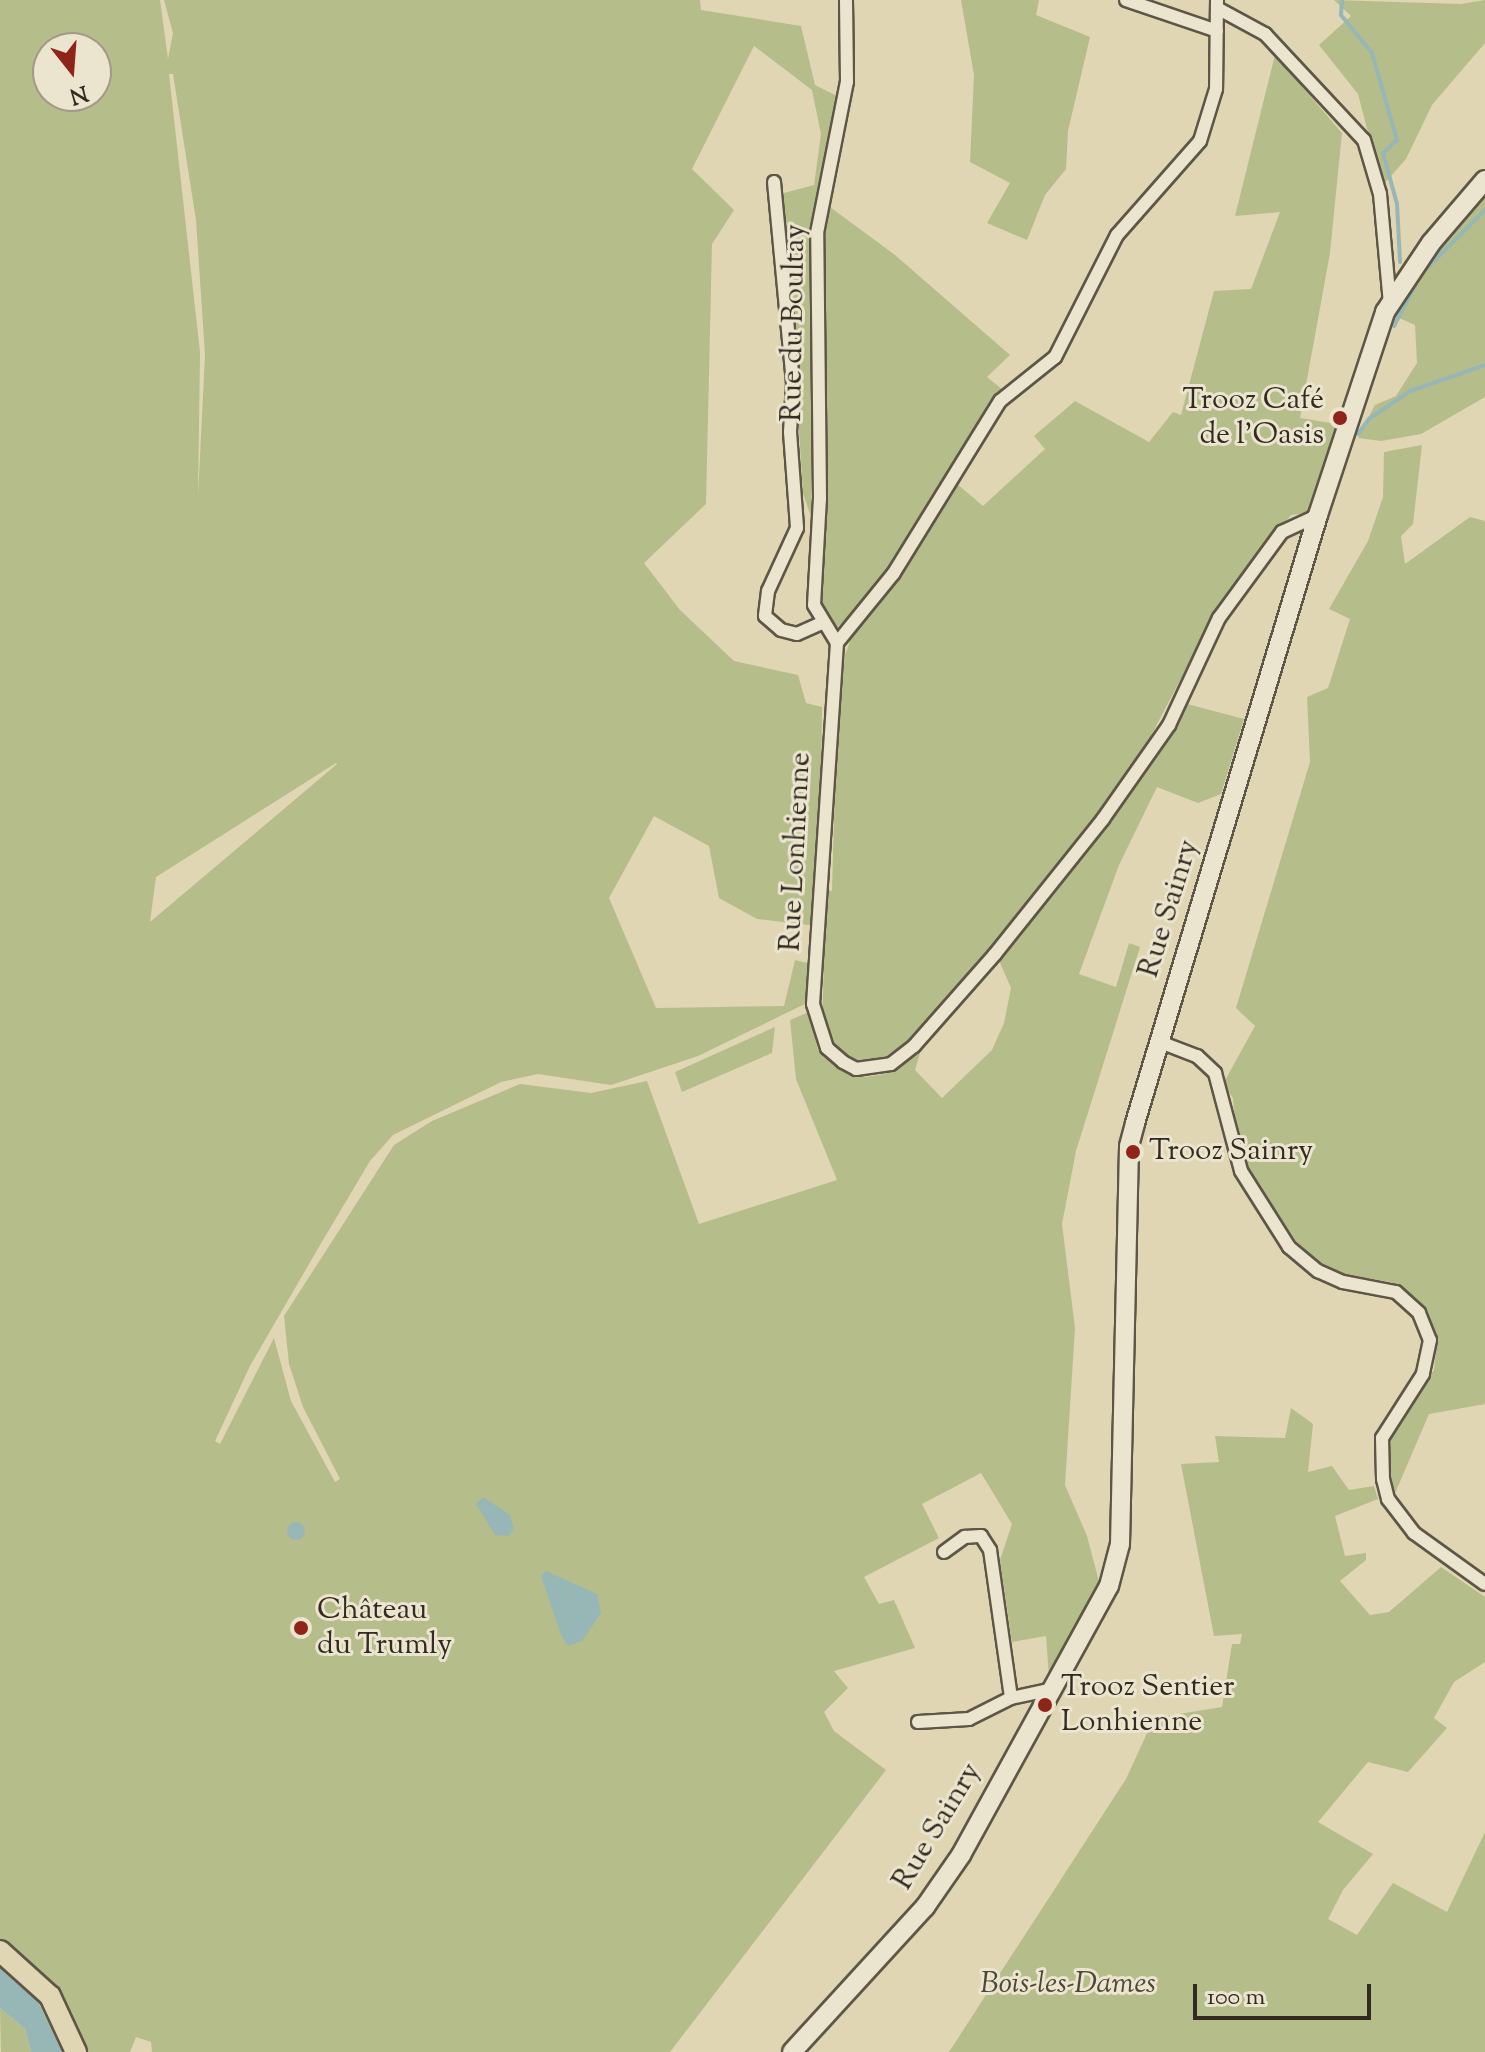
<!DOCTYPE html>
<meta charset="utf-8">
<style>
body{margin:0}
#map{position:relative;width:1485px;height:2052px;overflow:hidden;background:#e0d6b3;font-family:"Sorts Mill Goudy",serif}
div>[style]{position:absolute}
.green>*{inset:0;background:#b5bd8b}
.water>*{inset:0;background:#97b7b7}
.round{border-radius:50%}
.stream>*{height:4px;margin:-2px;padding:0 2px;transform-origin:2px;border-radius:2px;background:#97b7b7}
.roads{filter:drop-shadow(2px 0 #5e5646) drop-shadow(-2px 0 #5e5646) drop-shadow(0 2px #5e5646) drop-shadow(0 -2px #5e5646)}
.street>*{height:12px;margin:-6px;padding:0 6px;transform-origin:6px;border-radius:6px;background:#ebe4ce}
.secondary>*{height:18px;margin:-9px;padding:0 9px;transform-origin:9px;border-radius:9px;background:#ebe4ce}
.primary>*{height:20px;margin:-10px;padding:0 10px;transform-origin:10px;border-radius:10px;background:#e0d6b3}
.dots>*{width:22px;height:22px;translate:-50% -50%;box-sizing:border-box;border:4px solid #ebe4ce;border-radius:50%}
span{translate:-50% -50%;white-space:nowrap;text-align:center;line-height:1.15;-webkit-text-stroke:6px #ebe4ce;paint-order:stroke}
.street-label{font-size:30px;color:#332b21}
.poi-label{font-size:30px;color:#332b21}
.right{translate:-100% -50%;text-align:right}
.left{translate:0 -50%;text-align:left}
.park-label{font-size:30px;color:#4d4836;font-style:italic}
.north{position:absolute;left:32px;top:32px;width:80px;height:80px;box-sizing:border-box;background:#ebe4ce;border:2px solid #a19a89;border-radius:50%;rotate:163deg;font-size:22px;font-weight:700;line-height:32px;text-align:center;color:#332b21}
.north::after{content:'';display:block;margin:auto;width:28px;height:36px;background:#8f2418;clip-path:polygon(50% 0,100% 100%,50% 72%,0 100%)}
.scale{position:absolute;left:1193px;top:1984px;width:178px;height:36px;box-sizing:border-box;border:4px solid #332b21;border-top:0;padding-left:10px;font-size:24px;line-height:28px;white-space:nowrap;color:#332b21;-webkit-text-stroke:6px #ebe4ce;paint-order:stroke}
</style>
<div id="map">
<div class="green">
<i style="clip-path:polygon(evenodd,0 0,160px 0,168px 59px,173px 33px,164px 0,700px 0,701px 10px,801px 26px,815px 85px,839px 97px,831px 157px,811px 230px,811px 517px,803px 493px,788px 257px,780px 211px,784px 193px,814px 185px,821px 134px,812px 90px,754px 46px,692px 169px,734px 210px,712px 244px,706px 504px,644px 563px,680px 610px,734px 661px,798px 675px,806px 703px,822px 707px,820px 888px,832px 891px,838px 675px,853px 633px,956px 483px,983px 506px,1045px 449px,1034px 436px,1075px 401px,1149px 442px,1173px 412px,1181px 415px,1214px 291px,1251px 289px,1280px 212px,1235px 216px,1275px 55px,1342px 133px,1330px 253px,1300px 418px,1343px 425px,1314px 512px,1291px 515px,1216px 612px,1134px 768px,1013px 922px,910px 1039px,884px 1058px,861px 1062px,833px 1048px,822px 1025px,825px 927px,757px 919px,719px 898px,709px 846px,654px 816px,609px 898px,656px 1008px,784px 1006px,795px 960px,811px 964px,807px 1003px,698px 1056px,611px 1085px,538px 1074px,501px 1082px,393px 1135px,370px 1161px,320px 1245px,250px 1366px,215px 1441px,220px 1444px,274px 1338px,291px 1401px,335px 1482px,340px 1479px,303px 1407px,289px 1364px,284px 1316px,394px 1145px,432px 1121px,520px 1084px,591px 1093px,647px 1081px,699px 1224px,837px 1180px,796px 1079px,790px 1020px,809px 1012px,818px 1050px,840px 1070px,866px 1077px,885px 1074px,922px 1046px,915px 1070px,942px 1098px,992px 1050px,1004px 1023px,1011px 988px,998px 958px,1090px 847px,1187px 704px,1244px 719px,1221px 794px,1198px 803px,1157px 787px,1119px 865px,1079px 974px,1116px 987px,1129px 943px,1140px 947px,1076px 1151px,1062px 1224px,1075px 1328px,1065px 1485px,1087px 1536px,1101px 1589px,1049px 1676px,1046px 1636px,1012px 1642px,1000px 1560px,1012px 1524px,981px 1473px,922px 1504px,939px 1538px,864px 1577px,879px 1604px,894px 1600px,915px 1648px,834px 1671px,848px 1688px,824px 1712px,834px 1731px,886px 1770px,670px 2052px,152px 2052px,151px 2042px,136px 2037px,130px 2052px,84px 2052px,72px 2014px,28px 1961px,0 1941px,0 0,48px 48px,96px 48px,96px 96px,48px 96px,48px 48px,0 0,169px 74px,173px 74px,196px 220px,205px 355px,198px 497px,200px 352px,169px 74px,0 0,336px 763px,337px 764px,150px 922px,156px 877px,336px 763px)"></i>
<i style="clip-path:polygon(961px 0,1039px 0,1036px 15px,1090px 37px,1068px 131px,1066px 169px,1045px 195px,1027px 240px,987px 223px,1010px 183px,970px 162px,974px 75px)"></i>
<i style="clip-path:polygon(1334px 0,1461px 4px,1485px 0,1485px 43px,1432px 105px,1406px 159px,1382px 186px,1358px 94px,1319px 45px,1351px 16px)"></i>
<i style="clip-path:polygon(1485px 180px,1485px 397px,1421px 434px,1381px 441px,1358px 438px,1375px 405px,1396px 396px,1417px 363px,1415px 325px,1385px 312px)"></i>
<i style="clip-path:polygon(830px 207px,895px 255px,1010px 355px,987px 377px,1003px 390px,867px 601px,834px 630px,818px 608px,822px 604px,825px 465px,823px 223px)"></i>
<i style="clip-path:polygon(1422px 445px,1413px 524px,1401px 536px,1405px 564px,1470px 517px,1485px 521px,1485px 1404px,1429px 1414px,1393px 1498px,1386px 1432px,1434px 1370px,1437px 1335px,1416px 1298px,1391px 1282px,1335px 1273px,1299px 1245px,1238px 1155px,1233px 1098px,1223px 1084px,1255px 1026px,1236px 1008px,1310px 762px,1307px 697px,1328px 688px,1350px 619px,1329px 609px,1368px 541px,1383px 497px,1384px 452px)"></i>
<i style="clip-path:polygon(775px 1027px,772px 1053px,682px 1092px,675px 1072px)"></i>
<i style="clip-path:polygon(1291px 1408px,1313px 1424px,1308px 1472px,1332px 1466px,1349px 1490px,1374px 1486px,1378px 1499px,1335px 1516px,1345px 1556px,1366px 1553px,1366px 1560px,1340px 1581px,1370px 1615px,1389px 1612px,1441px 1567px,1485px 1597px,1485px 1662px,1454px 1682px,1434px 1718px,1447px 1728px,1408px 1772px,1368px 1762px,1318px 1822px,1373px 1854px,1343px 1890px,1328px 1919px,1357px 1935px,1393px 1883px,1447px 1912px,1485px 1832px,1485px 2052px,949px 2052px,1126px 1779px,1154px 1718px,1222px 1707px,1232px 1644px,1240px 1644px,1242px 1634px,1214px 1636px,1181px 1464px,1219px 1462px,1215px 1436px,1285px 1438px)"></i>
<i style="clip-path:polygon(0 2008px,25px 2029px,31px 2052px,1px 2052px)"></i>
</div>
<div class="water">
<i style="clip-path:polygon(483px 1497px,510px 1515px,514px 1528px,509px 1536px,495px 1535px,476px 1504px)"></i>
<i class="round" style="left:287px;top:1522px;width:18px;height:18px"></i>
<i style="clip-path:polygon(546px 1571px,597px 1594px,601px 1613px,582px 1641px,568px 1646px,561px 1635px,541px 1576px)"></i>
<i style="clip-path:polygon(0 1964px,36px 1997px,62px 2052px,31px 2052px,25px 2029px,0 2008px)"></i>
</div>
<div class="stream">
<i style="left:1342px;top:0;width:15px;rotate:94deg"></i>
<i style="left:1341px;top:15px;width:49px;rotate:50.8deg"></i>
<i style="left:1372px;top:53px;width:91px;rotate:74deg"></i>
<i style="left:1397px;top:140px;width:19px;rotate:137deg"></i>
<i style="left:1383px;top:153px;width:53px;rotate:74.6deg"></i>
<i style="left:1397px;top:204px;width:58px;rotate:87deg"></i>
<i style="left:1394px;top:326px;width:59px;rotate:-62.6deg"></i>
<i style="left:1421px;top:274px;width:91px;rotate:-45deg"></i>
<i style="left:1358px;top:434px;width:19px;rotate:-54deg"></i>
<i style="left:1369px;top:419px;width:50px;rotate:-34.3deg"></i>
<i style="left:1410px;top:391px;width:79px;rotate:-19.1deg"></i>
</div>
<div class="roads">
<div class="street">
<i style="left:1126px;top:0;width:96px;rotate:18.8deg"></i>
<i style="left:1217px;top:0;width:89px;rotate:90.6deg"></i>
<i style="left:1216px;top:89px;width:54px;rotate:107.1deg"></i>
<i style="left:1200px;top:141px;width:125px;rotate:131.4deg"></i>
<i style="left:1117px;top:235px;width:137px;rotate:116.9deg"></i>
<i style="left:1055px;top:357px;width:70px;rotate:141.3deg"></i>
<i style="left:1000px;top:401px;width:203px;rotate:121.7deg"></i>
<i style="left:893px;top:574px;width:89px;rotate:129.1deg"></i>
<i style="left:837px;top:643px;width:362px;rotate:93.8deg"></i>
<i style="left:813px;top:1004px;width:46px;rotate:72.3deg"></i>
<i style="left:827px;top:1048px;width:21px;rotate:41deg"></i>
<i style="left:843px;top:1062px;width:15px;rotate:28deg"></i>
<i style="left:856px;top:1069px;width:35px;rotate:-8deg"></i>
<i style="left:891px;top:1064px;width:29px;rotate:-38deg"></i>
<i style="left:914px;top:1046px;width:123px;rotate:-48.6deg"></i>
<i style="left:995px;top:954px;width:173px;rotate:-51.3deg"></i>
<i style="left:1103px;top:819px;width:115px;rotate:-54.9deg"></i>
<i style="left:1169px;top:725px;width:118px;rotate:-65deg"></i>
<i style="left:1219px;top:618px;width:107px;rotate:-53.8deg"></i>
<i style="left:1282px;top:532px;width:40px;rotate:-25deg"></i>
<i style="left:1217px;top:8px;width:55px;rotate:28.4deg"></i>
<i style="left:1265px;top:34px;width:145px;rotate:47deg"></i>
<i style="left:1364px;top:140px;width:56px;rotate:73.5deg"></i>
<i style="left:1380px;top:194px;width:109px;rotate:84.8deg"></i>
<i style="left:774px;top:182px;width:203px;rotate:84.6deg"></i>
<i style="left:793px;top:384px;width:48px;rotate:93.6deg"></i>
<i style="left:790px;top:432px;width:96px;rotate:85.8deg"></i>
<i style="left:797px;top:528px;width:69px;rotate:114.7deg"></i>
<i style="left:768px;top:591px;width:25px;rotate:97deg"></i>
<i style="left:765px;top:616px;width:21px;rotate:41deg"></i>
<i style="left:781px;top:630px;width:16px;rotate:14deg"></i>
<i style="left:797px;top:634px;width:27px;rotate:-24deg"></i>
<i style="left:837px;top:643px;width:44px;rotate:-121.2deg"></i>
<i style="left:814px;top:605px;width:106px;rotate:-86.8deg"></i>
<i style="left:820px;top:499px;width:266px;rotate:-90.6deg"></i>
<i style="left:817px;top:233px;width:154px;rotate:-78.8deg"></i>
<i style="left:847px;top:82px;width:82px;rotate:-90.7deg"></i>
<i style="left:1160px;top:1042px;width:40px;rotate:21deg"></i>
<i style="left:1197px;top:1056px;width:25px;rotate:43deg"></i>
<i style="left:1215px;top:1073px;width:101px;rotate:75.1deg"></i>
<i style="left:1241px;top:1171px;width:90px;rotate:57.7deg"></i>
<i style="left:1289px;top:1247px;width:38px;rotate:40deg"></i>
<i style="left:1318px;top:1271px;width:27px;rotate:24deg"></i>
<i style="left:1343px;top:1282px;width:54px;rotate:10.7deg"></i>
<i style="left:1396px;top:1292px;width:31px;rotate:42deg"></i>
<i style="left:1419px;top:1313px;width:29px;rotate:68deg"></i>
<i style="left:1430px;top:1340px;width:35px;rotate:102deg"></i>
<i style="left:1423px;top:1374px;width:76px;rotate:122.6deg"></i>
<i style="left:1382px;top:1438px;width:41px;rotate:88.6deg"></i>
<i style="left:1383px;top:1479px;width:21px;rotate:76deg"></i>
<i style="left:1388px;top:1499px;width:43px;rotate:52.6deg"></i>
<i style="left:1414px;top:1533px;width:87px;rotate:35.7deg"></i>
<i style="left:944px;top:1552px;width:26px;rotate:-36deg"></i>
<i style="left:965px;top:1537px;width:16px;rotate:-4deg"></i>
<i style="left:981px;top:1536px;width:17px;rotate:57deg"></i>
<i style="left:990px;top:1550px;width:149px;rotate:81.9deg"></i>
<i style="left:918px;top:1722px;width:51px;rotate:-3.4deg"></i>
<i style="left:969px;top:1719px;width:47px;rotate:-26.6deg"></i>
<i style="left:1011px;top:1698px;width:39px;rotate:-12deg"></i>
</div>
<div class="secondary">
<i style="left:792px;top:2052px;width:197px;rotate:-47.5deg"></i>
<i style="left:925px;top:1907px;width:63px;rotate:-55.3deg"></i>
<i style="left:961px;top:1855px;width:307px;rotate:-61.2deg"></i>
<i style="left:1109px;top:1586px;width:43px;rotate:-75.3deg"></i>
<i style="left:1120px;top:1544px;width:398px;rotate:-88.7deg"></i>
<i style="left:1129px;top:1146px;width:24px;rotate:-75deg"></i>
<i style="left:1135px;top:1123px;width:635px;rotate:-73.25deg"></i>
<i style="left:1318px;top:515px;width:214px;rotate:-71.7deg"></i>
<i style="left:1385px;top:312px;width:83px;rotate:-56.3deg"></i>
<i style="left:1431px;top:243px;width:83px;rotate:-49.4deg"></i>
</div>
<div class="primary">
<i style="left:0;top:1951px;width:67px;rotate:42deg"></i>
<i style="left:50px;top:1996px;width:62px;rotate:65.1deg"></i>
</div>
</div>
<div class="dots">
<i style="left:1340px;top:418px;background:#8f2418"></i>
<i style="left:1133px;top:1152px;background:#8f2418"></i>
<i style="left:301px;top:1628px;background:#8f2418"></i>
<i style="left:1045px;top:1705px;background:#8f2418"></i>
</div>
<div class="street-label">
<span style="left:795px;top:323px;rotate:-89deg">Rue du Boultay</span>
<span style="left:797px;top:852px;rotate:-87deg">Rue Lonhienne</span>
<span style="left:1170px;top:909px;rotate:-73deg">Rue Sainry</span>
<span style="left:938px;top:1827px;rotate:-59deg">Rue Sainry</span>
</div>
<div class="poi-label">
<span class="right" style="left:1324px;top:418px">Trooz Café<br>de l'Oasis</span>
<span class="left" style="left:1149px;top:1152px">Trooz Sainry</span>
<span class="left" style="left:317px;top:1628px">Château<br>du Trumly</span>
<span class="left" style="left:1061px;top:1705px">Trooz Sentier<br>Lonhienne</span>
</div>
<div class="park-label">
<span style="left:1068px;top:1985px">Bois-les-Dames</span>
</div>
<div class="north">N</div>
<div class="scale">100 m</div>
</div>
